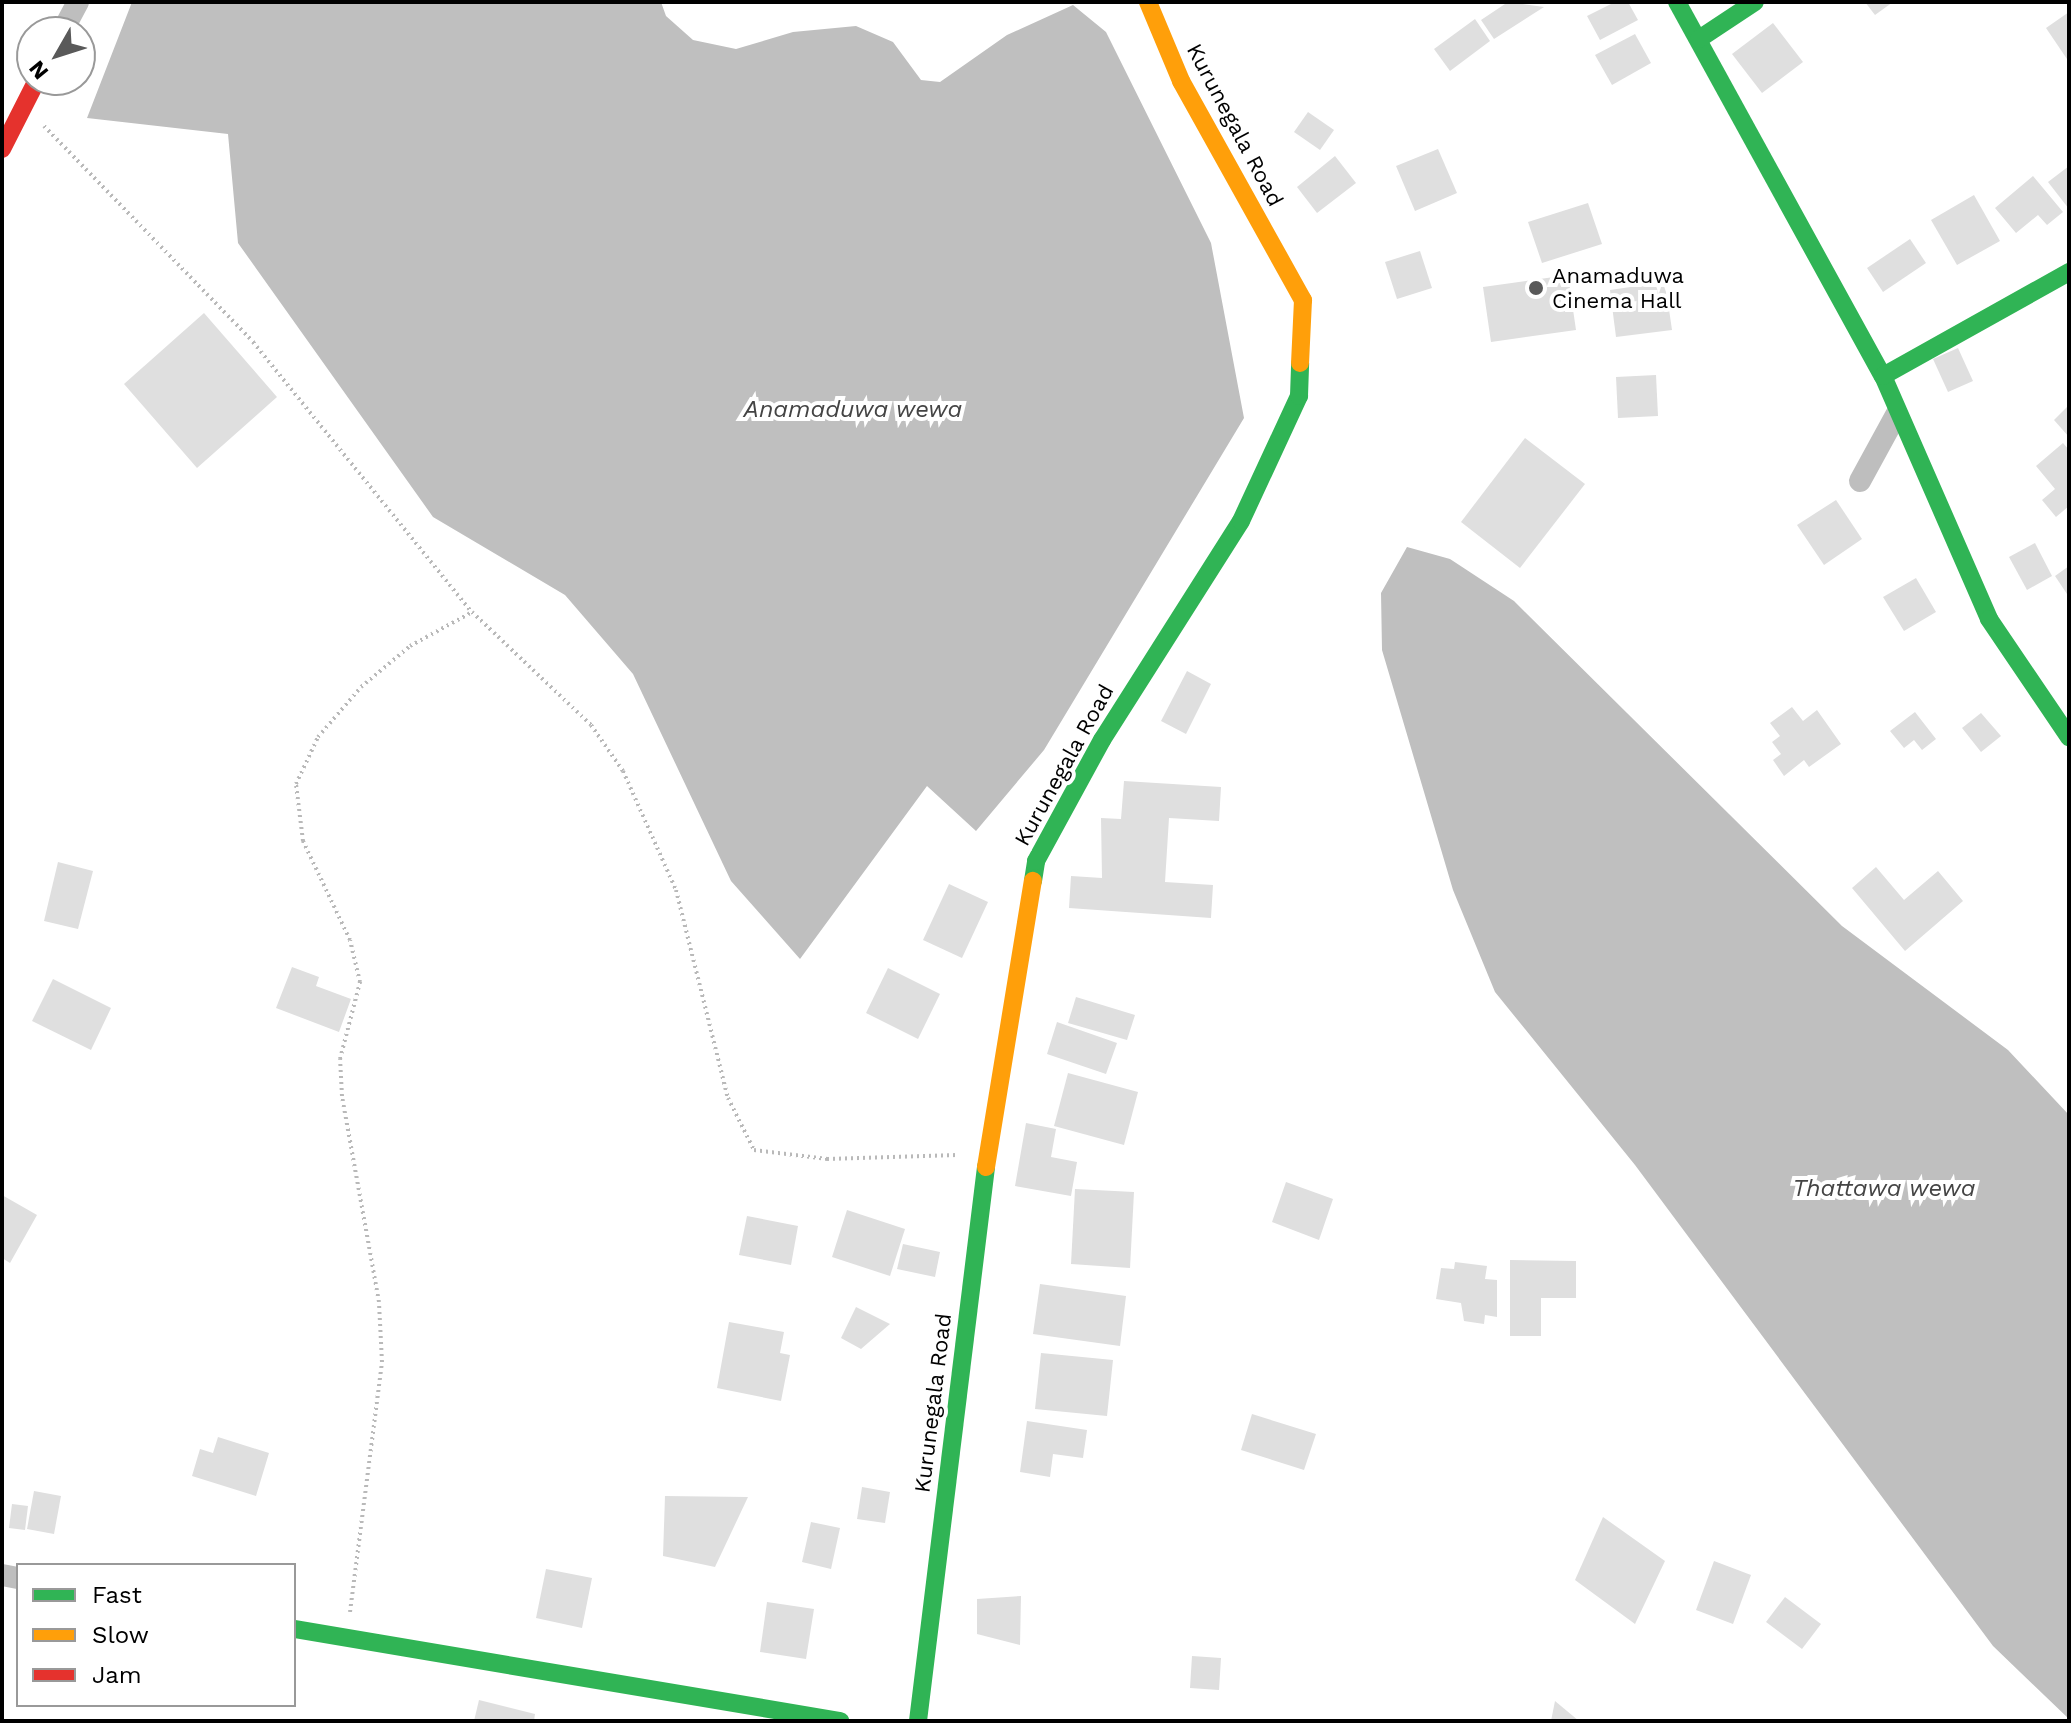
<!DOCTYPE html>
<style>
body{margin:0}
#map{position:relative;width:2071px;height:1723px;overflow:hidden;background:#fff;font-family:"Work Sans",sans-serif}
div>[style]{position:absolute}
.water>*{inset:0;background:#bfbfbf}
.building>*{inset:0;background:#dfdfdf}
.path>*{height:4px;margin-top:-2px;transform-origin:0;background:repeating-linear-gradient(90deg,#b9b9b9 0 2px,transparent 0 6px)}
.street>*{height:22px;margin:-11px;padding:0 11px;transform-origin:11px;border-radius:11px;background:#bebebe}
.fast>*{height:18px;margin:-9px;padding:0 9px;transform-origin:9px;border-radius:9px;background:#30b455}
.slow>*{height:18px;margin:-9px;padding:0 9px;transform-origin:9px;border-radius:9px;background:#ff9f0a}
.jam>*{height:18px;margin:-9px;padding:0 9px;transform-origin:9px;border-radius:9px;background:#e5322d}
.dots>*{width:22px;height:22px;translate:-50% -50%;box-sizing:border-box;border:4px solid #fff;border-radius:50%}
span{translate:-50% -50%;white-space:nowrap;text-align:center;line-height:1.15;-webkit-text-stroke:8px #fff;paint-order:stroke}
.street-label{font-size:22px;color:#000}
.poi-label{font-size:22px;color:#000}
.left{translate:0 -50%;text-align:left}
.water-label{font-size:24px;color:#444;font-style:italic}
.frame{position:absolute;inset:0;border:4px solid #000;pointer-events:none}
.legend{position:absolute;left:16px;top:1563px;width:280px;height:144px;box-sizing:border-box;background:#fff;border:2px solid #999;margin:0;padding:10px 14px;list-style:none;font-size:24px;color:#000}
.legend li{display:flex;align-items:center;gap:16px;height:40px}
.legend b{width:40px;border:2px solid #999}
.north{position:absolute;left:16px;top:16px;width:80px;height:80px;box-sizing:border-box;background:#fff;border:2px solid #999;border-radius:50%;rotate:231deg;font-size:22px;font-weight:700;line-height:32px;text-align:center;color:#000}
.north::after{content:'';display:block;margin:auto;width:28px;height:36px;background:#595959;clip-path:polygon(50% 0,100% 100%,50% 72%,0 100%)}
</style>
<div id="map">
<div class="water">
<i style="clip-path:polygon(132px 2px,661px 2px,666px 16px,693px 40px,736px 49px,793px 32px,856px 26px,893px 42px,921px 80px,940px 82px,1007px 35px,1073px 5px,1106px 32px,1211px 243px,1244px 418px,1044px 750px,976px 831px,927px 786px,800px 959px,731px 881px,633px 674px,565px 595px,433px 517px,238px 243px,228px 134px,87px 118px)"></i>
<i style="clip-path:polygon(1407px 547px,1450px 559px,1514px 601px,1842px 926px,2008px 1050px,2069px 1115px,2069px 1719px,1993px 1646px,1635px 1165px,1495px 992px,1453px 890px,1382px 650px,1381px 593px)"></i>
</div>
<div class="building">
<i style="clip-path:polygon(1508px 2px,1544px 7px,1494px 39px,1481px 20px)"></i>
<i style="clip-path:polygon(1615px 2px,1628px 2px,1638px 20px,1600px 40px,1587px 16px)"></i>
<i style="clip-path:polygon(1865px 2px,1893px 2px,1875px 15px)"></i>
<i style="clip-path:polygon(2069px 12px,2069px 62px,2046px 28px)"></i>
<i style="clip-path:polygon(1475px 19px,1490px 41px,1450px 71px,1434px 49px)"></i>
<i style="clip-path:polygon(1773px 23px,1803px 62px,1762px 93px,1732px 54px)"></i>
<i style="clip-path:polygon(1635px 34px,1651px 63px,1612px 85px,1595px 55px)"></i>
<i style="clip-path:polygon(1308px 112px,1334px 130px,1320px 150px,1294px 132px)"></i>
<i style="clip-path:polygon(1438px 149px,1457px 193px,1415px 211px,1396px 166px)"></i>
<i style="clip-path:polygon(1335px 156px,1356px 183px,1317px 213px,1297px 187px)"></i>
<i style="clip-path:polygon(2069px 166px,2069px 209px,2048px 182px)"></i>
<i style="clip-path:polygon(2033px 176px,2063px 212px,2047px 225px,2038px 215px,2016px 233px,1995px 208px)"></i>
<i style="clip-path:polygon(1974px 195px,2000px 241px,1957px 265px,1931px 220px)"></i>
<i style="clip-path:polygon(1588px 203px,1602px 244px,1542px 263px,1528px 222px)"></i>
<i style="clip-path:polygon(1910px 239px,1926px 263px,1883px 292px,1867px 268px)"></i>
<i style="clip-path:polygon(1420px 251px,1432px 288px,1397px 299px,1385px 262px)"></i>
<i style="clip-path:polygon(1568px 275px,1576px 330px,1491px 342px,1483px 287px)"></i>
<i style="clip-path:polygon(1665px 282px,1672px 330px,1616px 337px,1610px 290px)"></i>
<i style="clip-path:polygon(204px 313px,277px 397px,197px 468px,124px 384px)"></i>
<i style="clip-path:polygon(1958px 348px,1973px 381px,1948px 392px,1933px 359px)"></i>
<i style="clip-path:polygon(1656px 375px,1658px 416px,1618px 418px,1616px 377px)"></i>
<i style="clip-path:polygon(2067px 407px,2069px 410px,2069px 437px,2054px 420px)"></i>
<i style="clip-path:polygon(1525px 438px,1585px 484px,1520px 568px,1461px 522px)"></i>
<i style="clip-path:polygon(2063px 443px,2069px 450px,2069px 506px,2056px 517px,2042px 500px,2055px 489px,2036px 466px)"></i>
<i style="clip-path:polygon(1836px 500px,1862px 539px,1824px 565px,1797px 525px)"></i>
<i style="clip-path:polygon(2035px 543px,2052px 576px,2027px 590px,2009px 557px)"></i>
<i style="clip-path:polygon(2069px 566px,2069px 597px,2055px 576px)"></i>
<i style="clip-path:polygon(1916px 578px,1936px 612px,1904px 631px,1883px 597px)"></i>
<i style="clip-path:polygon(1187px 671px,1211px 684px,1186px 734px,1161px 721px)"></i>
<i style="clip-path:polygon(1792px 707px,1803px 721px,1817px 710px,1841px 744px,1809px 767px,1804px 760px,1784px 776px,1773px 760px,1781px 754px,1772px 742px,1780px 736px,1770px 723px)"></i>
<i style="clip-path:polygon(1915px 712px,1936px 739px,1922px 750px,1914px 740px,1904px 748px,1890px 731px)"></i>
<i style="clip-path:polygon(1981px 713px,2001px 736px,1981px 752px,1962px 728px)"></i>
<i style="clip-path:polygon(1124px 781px,1221px 787px,1219px 821px,1169px 818px,1165px 882px,1213px 885px,1211px 918px,1069px 908px,1071px 876px,1102px 878px,1101px 818px,1121px 819px)"></i>
<i style="clip-path:polygon(58px 862px,93px 871px,78px 929px,44px 921px)"></i>
<i style="clip-path:polygon(1876px 867px,1904px 900px,1938px 871px,1963px 901px,1905px 951px,1852px 888px)"></i>
<i style="clip-path:polygon(949px 884px,988px 902px,962px 958px,923px 940px)"></i>
<i style="clip-path:polygon(292px 967px,319px 977px,316px 986px,351px 999px,339px 1032px,276px 1008px)"></i>
<i style="clip-path:polygon(888px 968px,940px 994px,918px 1039px,866px 1013px)"></i>
<i style="clip-path:polygon(53px 979px,111px 1008px,91px 1050px,32px 1021px)"></i>
<i style="clip-path:polygon(1076px 997px,1135px 1015px,1127px 1040px,1068px 1023px)"></i>
<i style="clip-path:polygon(1057px 1022px,1117px 1043px,1106px 1074px,1047px 1054px)"></i>
<i style="clip-path:polygon(1068px 1073px,1138px 1092px,1124px 1145px,1054px 1126px)"></i>
<i style="clip-path:polygon(1026px 1123px,1056px 1129px,1051px 1157px,1077px 1162px,1071px 1196px,1015px 1186px)"></i>
<i style="clip-path:polygon(1286px 1182px,1333px 1199px,1319px 1240px,1272px 1222px)"></i>
<i style="clip-path:polygon(1075px 1189px,1134px 1192px,1130px 1268px,1071px 1264px)"></i>
<i style="clip-path:polygon(2px 1195px,37px 1215px,10px 1263px,2px 1258px)"></i>
<i style="clip-path:polygon(847px 1210px,905px 1229px,890px 1276px,832px 1257px)"></i>
<i style="clip-path:polygon(747px 1216px,798px 1226px,791px 1265px,739px 1255px)"></i>
<i style="clip-path:polygon(903px 1244px,940px 1252px,935px 1277px,897px 1269px)"></i>
<i style="clip-path:polygon(1510px 1260px,1576px 1261px,1576px 1298px,1541px 1298px,1541px 1336px,1510px 1336px)"></i>
<i style="clip-path:polygon(1455px 1262px,1487px 1266px,1485px 1279px,1497px 1280px,1497px 1317px,1485px 1315px,1484px 1324px,1464px 1321px,1461px 1303px,1436px 1299px,1441px 1268px,1454px 1269px)"></i>
<i style="clip-path:polygon(1040px 1284px,1126px 1296px,1120px 1346px,1033px 1334px)"></i>
<i style="clip-path:polygon(856px 1307px,890px 1324px,861px 1349px,841px 1338px)"></i>
<i style="clip-path:polygon(729px 1322px,784px 1332px,780px 1353px,790px 1355px,781px 1401px,717px 1388px)"></i>
<i style="clip-path:polygon(1041px 1353px,1113px 1360px,1107px 1416px,1035px 1409px)"></i>
<i style="clip-path:polygon(1252px 1414px,1316px 1434px,1304px 1470px,1241px 1450px)"></i>
<i style="clip-path:polygon(1027px 1421px,1087px 1430px,1083px 1458px,1053px 1454px,1050px 1477px,1020px 1472px)"></i>
<i style="clip-path:polygon(218px 1437px,269px 1453px,256px 1496px,192px 1476px,200px 1449px,213px 1453px)"></i>
<i style="clip-path:polygon(862px 1487px,890px 1492px,885px 1523px,857px 1519px)"></i>
<i style="clip-path:polygon(34px 1491px,61px 1496px,54px 1534px,27px 1529px)"></i>
<i style="clip-path:polygon(665px 1496px,748px 1497px,715px 1567px,663px 1556px)"></i>
<i style="clip-path:polygon(12px 1504px,28px 1506px,25px 1530px,9px 1528px)"></i>
<i style="clip-path:polygon(1603px 1517px,1665px 1561px,1635px 1624px,1575px 1580px)"></i>
<i style="clip-path:polygon(811px 1522px,840px 1528px,831px 1569px,802px 1562px)"></i>
<i style="clip-path:polygon(1714px 1561px,1751px 1575px,1733px 1624px,1696px 1610px)"></i>
<i style="clip-path:polygon(546px 1569px,592px 1578px,582px 1628px,536px 1618px)"></i>
<i style="clip-path:polygon(1021px 1596px,1020px 1645px,977px 1634px,977px 1599px)"></i>
<i style="clip-path:polygon(1785px 1597px,1821px 1624px,1802px 1649px,1766px 1622px)"></i>
<i style="clip-path:polygon(767px 1602px,814px 1609px,806px 1659px,760px 1652px)"></i>
<i style="clip-path:polygon(1192px 1656px,1221px 1658px,1219px 1690px,1190px 1688px)"></i>
<i style="clip-path:polygon(479px 1700px,535px 1714px,534px 1721px,474px 1721px)"></i>
<i style="clip-path:polygon(1555px 1701px,1579px 1721px,1551px 1721px)"></i>
</div>
<div class="path">
<i style="left:44px;top:126px;width:301px;rotate:45.9deg"></i>
<i style="left:253px;top:342px;width:348px;rotate:51deg"></i>
<i style="left:472px;top:612px;width:164px;rotate:43.5deg"></i>
<i style="left:591px;top:725px;width:56px;rotate:55.2deg"></i>
<i style="left:623px;top:771px;width:130px;rotate:66deg"></i>
<i style="left:676px;top:890px;width:214px;rotate:76deg"></i>
<i style="left:728px;top:1098px;width:58px;rotate:63.4deg"></i>
<i style="left:754px;top:1150px;width:74px;rotate:7deg"></i>
<i style="left:827px;top:1159px;width:130px;rotate:-1.8deg"></i>
<i style="left:350px;top:1612px;width:252px;rotate:-82.7deg"></i>
<i style="left:382px;top:1362px;width:60px;rotate:-92.9deg"></i>
<i style="left:379px;top:1302px;width:209px;rotate:-100.2deg"></i>
<i style="left:342px;top:1096px;width:37px;rotate:-93deg"></i>
<i style="left:340px;top:1059px;width:80px;rotate:-75.4deg"></i>
<i style="left:360px;top:982px;width:43px;rotate:-103.4deg"></i>
<i style="left:350px;top:940px;width:110px;rotate:-115.4deg"></i>
<i style="left:303px;top:841px;width:57px;rotate:-97deg"></i>
<i style="left:296px;top:784px;width:52px;rotate:-64.9deg"></i>
<i style="left:318px;top:737px;width:66px;rotate:-49.3deg"></i>
<i style="left:361px;top:687px;width:64px;rotate:-39.9deg"></i>
<i style="left:410px;top:646px;width:71px;rotate:-28.7deg"></i>
</div>
<div class="street">
<i style="left:62px;top:32px;width:34px;rotate:-62deg"></i>
<i style="left:1860px;top:481px;width:75px;rotate:-61.4deg"></i>
<i style="left:2px;top:1575px;width:16px;rotate:11deg"></i>
</div>
<div class="fast">
<i style="left:1677px;top:2px;width:427px;rotate:61.2deg"></i>
<i style="left:1883px;top:376px;width:265px;rotate:66.4deg"></i>
<i style="left:1989px;top:619px;width:143px;rotate:55.9deg"></i>
<i style="left:1699px;top:39px;width:67px;rotate:-33.5deg"></i>
<i style="left:1883px;top:376px;width:213px;rotate:-29.2deg"></i>
<i style="left:1033px;top:881px;width:20px;rotate:-81deg"></i>
<i style="left:1036px;top:861px;width:138px;rotate:-61.4deg"></i>
<i style="left:1102px;top:740px;width:259px;rotate:-57.6deg"></i>
<i style="left:1241px;top:521px;width:138px;rotate:-65.1deg"></i>
<i style="left:1299px;top:396px;width:33px;rotate:-88deg"></i>
<i style="left:294px;top:1629px;width:554px;rotate:9.56deg"></i>
<i style="left:918px;top:1721px;width:558px;rotate:-83deg"></i>
</div>
<div class="slow">
<i style="left:1148px;top:2px;width:86px;rotate:67.3deg"></i>
<i style="left:1181px;top:81px;width:251px;rotate:60.9deg"></i>
<i style="left:1303px;top:300px;width:63px;rotate:92.7deg"></i>
<i style="left:986px;top:1167px;width:290px;rotate:-80.7deg"></i>
</div>
<div class="jam">
<i style="left:2px;top:149px;width:77px;rotate:-63.1deg"></i>
</div>
<div class="dots">
<i style="left:1536px;top:288px;background:#595959"></i>
</div>
<div class="street-label">
<span style="left:1235px;top:125px;rotate:62deg">Kurunegala Road</span>
<span style="left:1064px;top:765px;rotate:-61deg">Kurunegala Road</span>
<span style="left:933px;top:1403px;rotate:-83deg">Kurunegala Road</span>
</div>
<div class="poi-label">
<span class="left" style="left:1552px;top:288px">Anamaduwa<br>Cinema Hall</span>
</div>
<div class="water-label">
<span style="left:853px;top:410px">Anamaduwa wewa</span>
<span style="left:1884px;top:1189px">Thattawa wewa</span>
</div>
<div class="frame"></div>
<ul class="legend">
<li><b style="height:10px;background:#30b455"></b>Fast</li>
<li><b style="height:10px;background:#ff9f0a"></b>Slow</li>
<li><b style="height:10px;background:#e5322d"></b>Jam</li>
</ul>
<div class="north">N</div>
</div>
